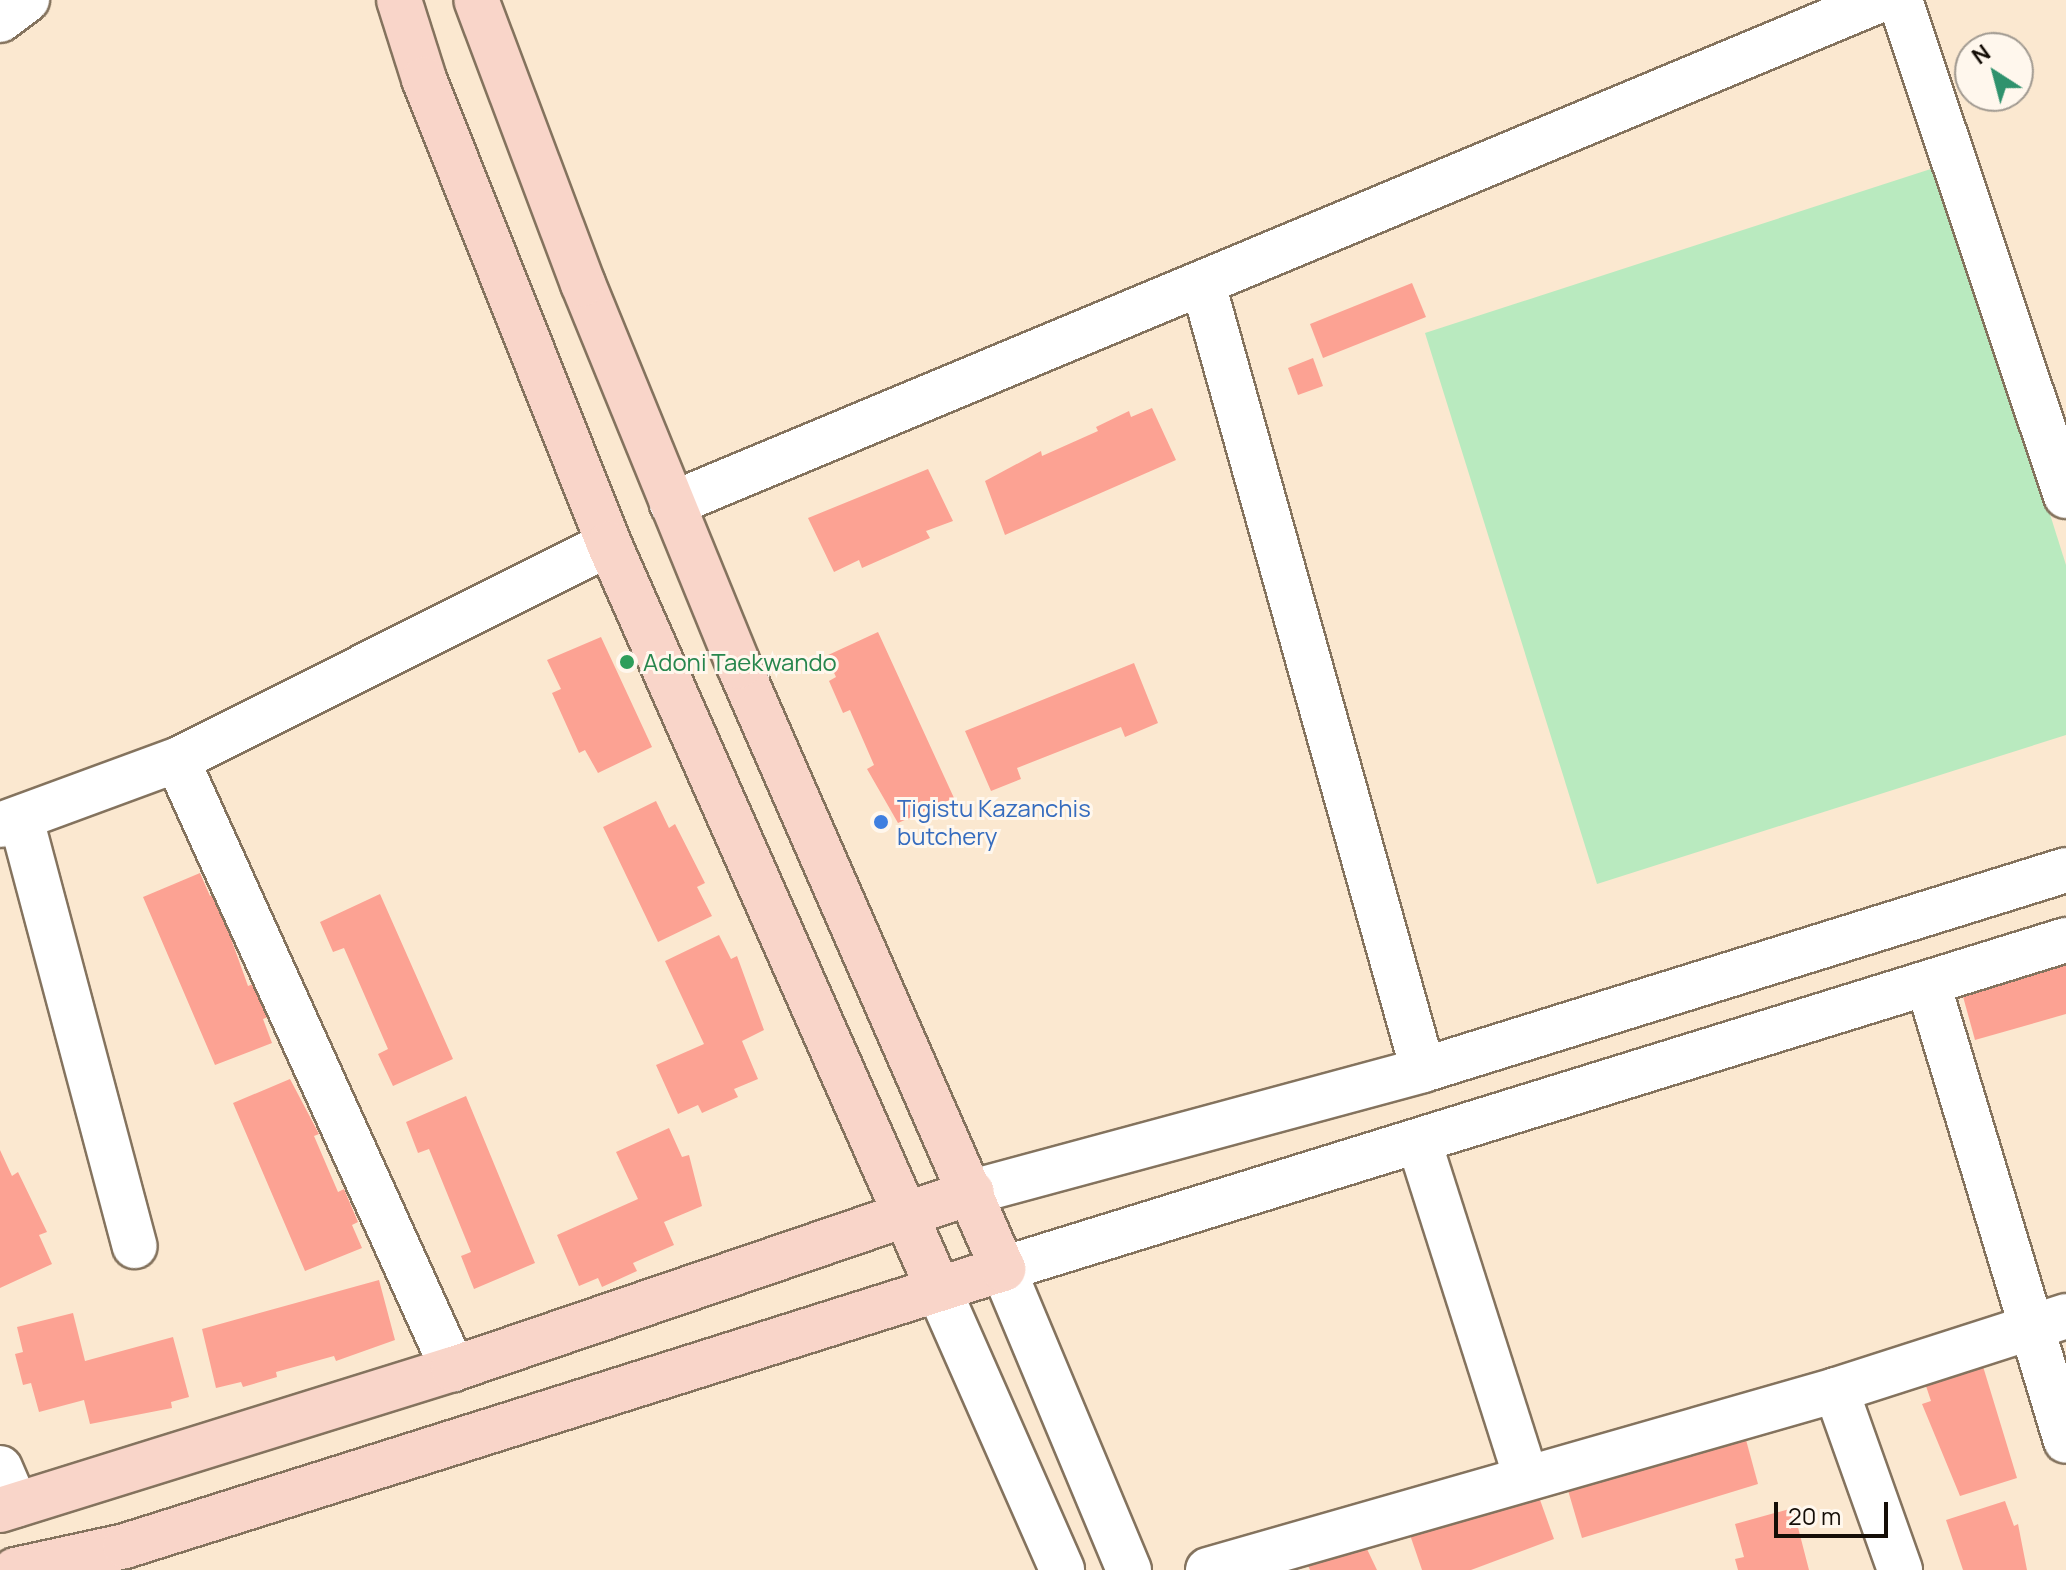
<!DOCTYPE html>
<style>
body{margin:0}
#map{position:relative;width:2066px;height:1570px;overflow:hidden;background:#fbe8d0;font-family:Manrope,sans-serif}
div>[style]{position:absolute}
.green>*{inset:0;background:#b9eabf}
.building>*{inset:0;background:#fca293}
.roads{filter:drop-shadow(2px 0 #84735e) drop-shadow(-2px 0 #84735e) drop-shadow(0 2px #84735e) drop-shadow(0 -2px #84735e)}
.minor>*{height:44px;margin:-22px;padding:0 22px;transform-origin:22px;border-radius:22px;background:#fff}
.secondary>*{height:44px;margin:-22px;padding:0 22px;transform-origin:22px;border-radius:22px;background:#f9d5c9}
.dots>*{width:22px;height:22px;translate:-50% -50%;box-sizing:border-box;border:4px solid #fff7ed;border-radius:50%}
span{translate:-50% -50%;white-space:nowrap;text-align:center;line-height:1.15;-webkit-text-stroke:6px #fff7ed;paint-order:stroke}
.leisure-label{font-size:24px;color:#27864d}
.left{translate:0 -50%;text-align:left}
.shop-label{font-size:24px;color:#366cbe}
.north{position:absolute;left:1954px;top:32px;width:80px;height:80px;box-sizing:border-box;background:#fff7ed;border:2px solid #a19a91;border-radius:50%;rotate:324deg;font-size:22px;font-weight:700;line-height:32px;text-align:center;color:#150e07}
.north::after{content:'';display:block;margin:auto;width:28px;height:36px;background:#2f926d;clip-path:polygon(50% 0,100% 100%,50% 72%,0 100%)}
.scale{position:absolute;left:1774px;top:1502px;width:114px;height:36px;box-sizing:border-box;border:4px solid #150e07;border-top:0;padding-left:10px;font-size:24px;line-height:28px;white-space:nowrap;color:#150e07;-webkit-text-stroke:6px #fff7ed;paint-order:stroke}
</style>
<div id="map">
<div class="green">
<i style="clip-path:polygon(1940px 166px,2066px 565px,2066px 735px,1597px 884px,1425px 333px)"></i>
</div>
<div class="building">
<i style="clip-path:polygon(1412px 283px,1426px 317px,1323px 358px,1310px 324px)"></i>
<i style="clip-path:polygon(1313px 358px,1323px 386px,1298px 395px,1288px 368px)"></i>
<i style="clip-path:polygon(1152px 408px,1176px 460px,1005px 535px,985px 481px,1041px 451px,1042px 456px,1098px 431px,1096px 427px,1129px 411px,1131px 417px)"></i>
<i style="clip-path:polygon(928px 469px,953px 521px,926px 531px,930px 538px,862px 568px,859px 560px,834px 572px,808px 518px)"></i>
<i style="clip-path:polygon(878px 632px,954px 798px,898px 823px,867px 769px,874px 765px,850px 710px,843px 713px,829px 681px,836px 677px,826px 656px)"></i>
<i style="clip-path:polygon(601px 637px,652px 747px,598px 773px,585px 750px,579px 753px,552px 693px,561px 689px,547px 660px)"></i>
<i style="clip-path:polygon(1134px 663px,1158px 723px,1125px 737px,1121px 727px,1017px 768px,1021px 779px,991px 791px,965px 731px)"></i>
<i style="clip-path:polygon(656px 801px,669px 828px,675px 824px,705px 883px,697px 887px,712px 916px,658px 942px,603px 827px)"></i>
<i style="clip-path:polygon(200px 873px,210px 896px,215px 894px,248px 986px,253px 984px,268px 1017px,263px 1019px,272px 1043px,215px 1065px,143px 897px)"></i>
<i style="clip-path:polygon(380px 894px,453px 1059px,393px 1086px,378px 1054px,388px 1049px,344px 948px,333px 952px,320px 922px)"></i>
<i style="clip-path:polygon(719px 935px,731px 959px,737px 956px,764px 1030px,742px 1041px,758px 1079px,734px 1089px,738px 1097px,702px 1113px,698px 1105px,678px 1114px,656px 1065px,704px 1044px,665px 961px)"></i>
<i style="clip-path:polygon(2066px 950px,2066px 1014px,1975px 1040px,1959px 982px)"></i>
<i style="clip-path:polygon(290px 1079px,319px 1134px,314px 1136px,338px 1192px,344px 1189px,358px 1222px,352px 1225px,362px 1248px,305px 1271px,233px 1103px)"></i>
<i style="clip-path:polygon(466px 1096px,535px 1263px,474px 1289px,461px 1256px,471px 1252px,429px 1149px,418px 1153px,406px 1122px)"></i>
<i style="clip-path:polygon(669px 1128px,682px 1157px,689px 1155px,702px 1206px,664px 1222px,674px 1245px,633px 1263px,637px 1271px,602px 1287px,598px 1278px,579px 1286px,557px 1235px,638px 1199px,616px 1152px)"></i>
<i style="clip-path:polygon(0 1150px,12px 1176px,18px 1172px,47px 1232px,39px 1235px,52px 1264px,0 1288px)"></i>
<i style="clip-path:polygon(379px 1280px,395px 1340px,336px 1361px,334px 1356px,276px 1372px,277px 1377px,243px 1387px,241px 1382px,216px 1388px,202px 1329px)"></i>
<i style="clip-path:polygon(73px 1313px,85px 1361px,173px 1337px,189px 1397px,171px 1402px,172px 1408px,90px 1424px,84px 1400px,39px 1412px,31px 1383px,23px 1385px,15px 1354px,23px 1352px,17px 1327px)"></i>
<i style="clip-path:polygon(1978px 1350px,2017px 1478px,1960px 1496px,1922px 1404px,1931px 1401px,1920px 1368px)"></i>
<i style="clip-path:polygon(1742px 1425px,1758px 1484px,1582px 1538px,1565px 1480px)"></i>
<i style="clip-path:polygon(1534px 1483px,1554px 1539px,1471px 1570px,1422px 1570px,1408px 1529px)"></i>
<i style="clip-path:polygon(2005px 1501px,2014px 1526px,2018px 1524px,2027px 1570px,1963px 1570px,1946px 1520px)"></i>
<i style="clip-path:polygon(1793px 1508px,1809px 1570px,1738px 1570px,1735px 1559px,1744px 1557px,1735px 1524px)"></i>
<i style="clip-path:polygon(1355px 1524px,1377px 1570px,1310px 1570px,1301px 1549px)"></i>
</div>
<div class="roads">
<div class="minor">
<i style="left:1900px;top:0;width:523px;rotate:71.5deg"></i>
<i style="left:0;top:20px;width:34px;rotate:-37deg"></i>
<i style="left:1203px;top:284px;width:816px;rotate:74.36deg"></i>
<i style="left:672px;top:504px;width:1309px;rotate:-22.65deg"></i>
<i style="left:177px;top:760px;width:669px;rotate:65.62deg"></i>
<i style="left:21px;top:819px;width:442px;rotate:75.1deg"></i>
<i style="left:0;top:825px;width:189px;rotate:-20.2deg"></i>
<i style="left:177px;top:760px;width:483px;rotate:-26.6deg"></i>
<i style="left:1928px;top:984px;width:477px;rotate:73.2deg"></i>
<i style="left:1419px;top:1142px;width:349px;rotate:72.3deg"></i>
<i style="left:972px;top:1192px;width:467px;rotate:-15.1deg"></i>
<i style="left:1423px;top:1070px;width:673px;rotate:-17.28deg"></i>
<i style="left:937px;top:1286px;width:310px;rotate:66.2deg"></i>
<i style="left:1836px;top:1390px;width:191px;rotate:70.4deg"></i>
<i style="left:0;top:1468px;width:40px;rotate:66.6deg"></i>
<i style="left:1129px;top:1570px;width:326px;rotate:-112.7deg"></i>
<i style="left:1003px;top:1269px;width:1113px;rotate:-17.2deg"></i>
<i style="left:1208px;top:1570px;width:653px;rotate:-15.99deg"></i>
<i style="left:1836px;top:1390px;width:242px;rotate:-17.8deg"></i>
</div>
<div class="secondary">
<i style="left:399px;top:0;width:83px;rotate:72.4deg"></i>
<i style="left:424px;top:79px;width:500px;rotate:68.3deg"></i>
<i style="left:609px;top:544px;width:811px;rotate:66.15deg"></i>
<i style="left:0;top:1510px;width:474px;rotate:-17.3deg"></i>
<i style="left:453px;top:1369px;width:548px;rotate:-18.83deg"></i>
<i style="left:15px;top:1570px;width:113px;rotate:-12.3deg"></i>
<i style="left:125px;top:1546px;width:921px;rotate:-17.51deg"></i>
<i style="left:1003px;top:1269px;width:658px;rotate:-113.64deg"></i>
<i style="left:739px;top:666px;width:413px;rotate:-112.2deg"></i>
<i style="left:583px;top:284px;width:303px;rotate:-110.6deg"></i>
</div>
</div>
<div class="dots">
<i style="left:627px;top:662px;background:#2e9e5b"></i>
<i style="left:881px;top:822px;background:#3f7fe0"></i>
</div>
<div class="leisure-label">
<span class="left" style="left:643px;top:662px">Adoni Taekwando</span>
</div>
<div class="shop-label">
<span class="left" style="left:897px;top:822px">Tigistu Kazanchis<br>butchery</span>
</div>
<div class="north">N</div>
<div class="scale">20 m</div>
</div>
